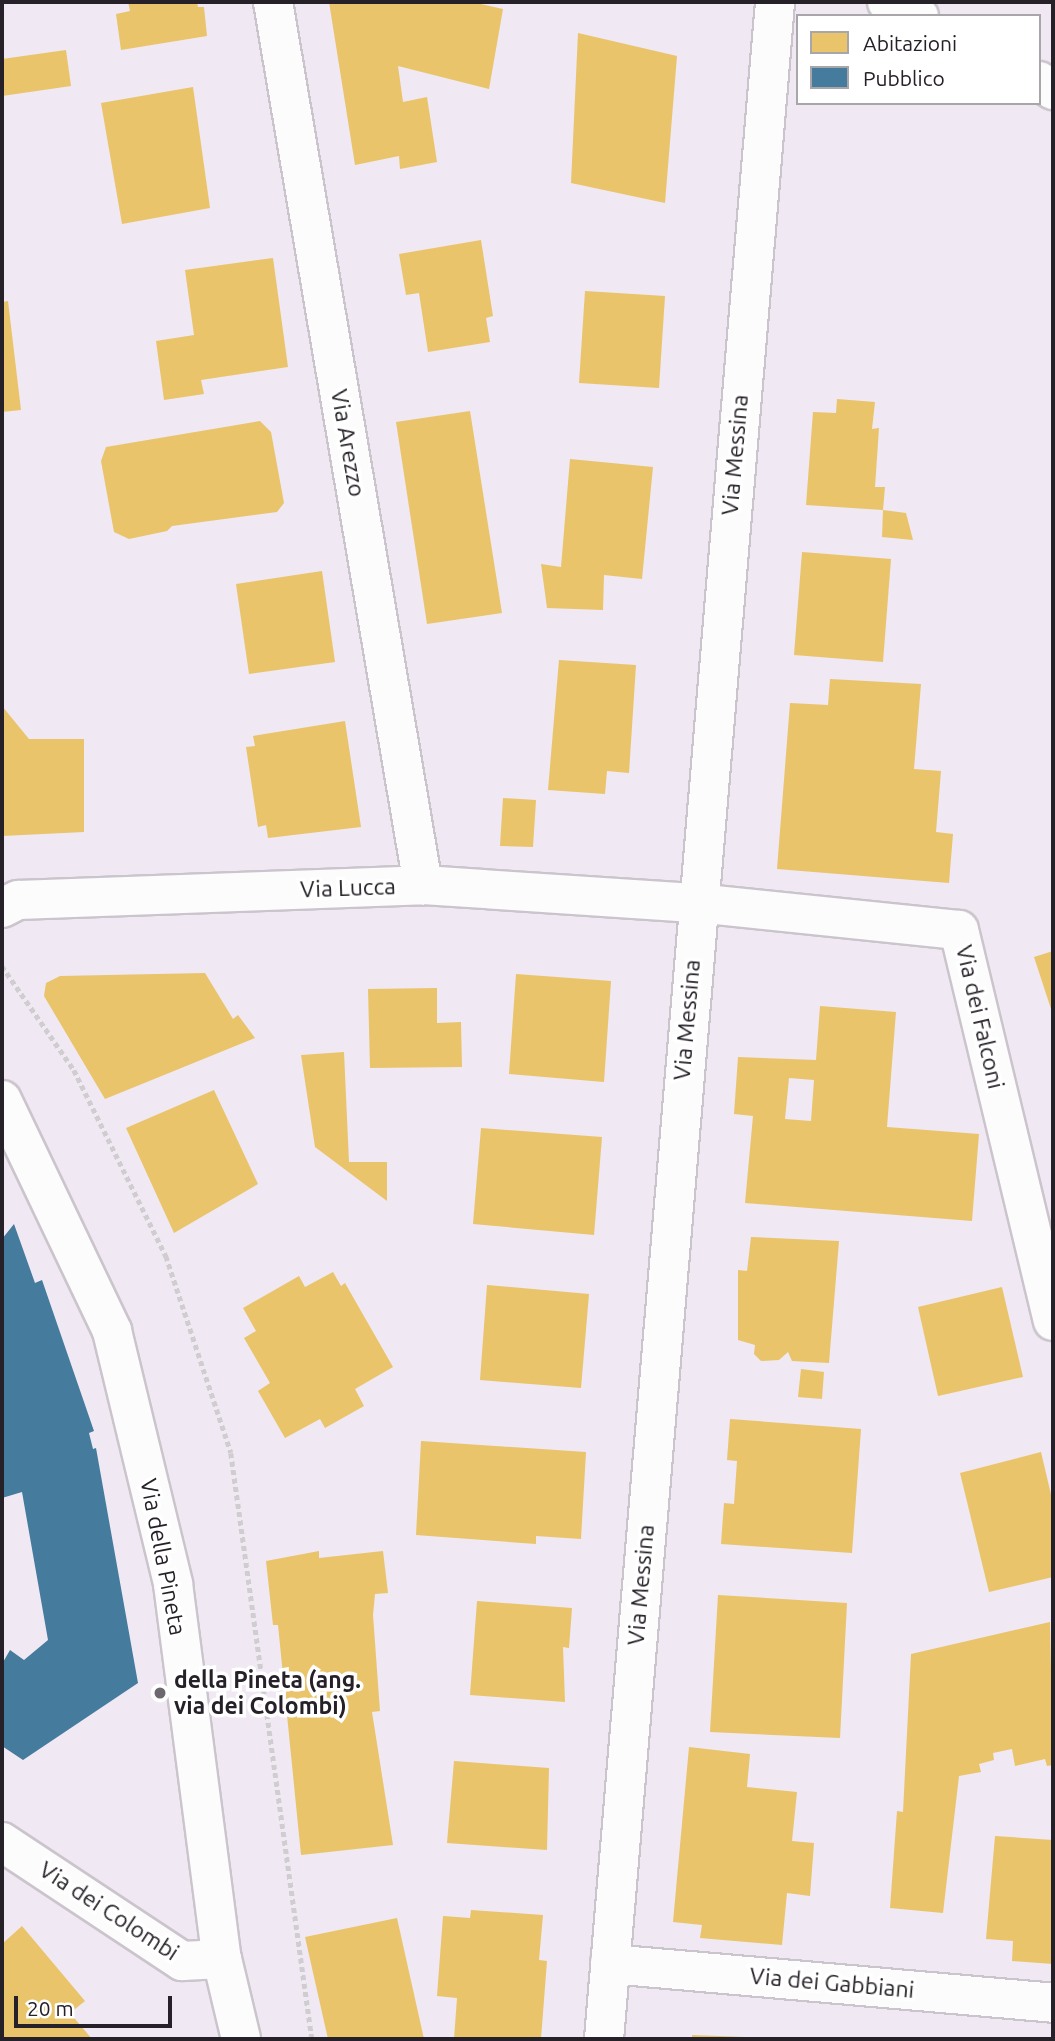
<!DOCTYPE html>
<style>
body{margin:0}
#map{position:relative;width:1055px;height:2041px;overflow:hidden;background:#f0e8f2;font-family:Ubuntu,sans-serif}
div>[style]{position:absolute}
.homes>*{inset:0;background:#e9c46a}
.public>*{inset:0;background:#457b9d}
.path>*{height:4.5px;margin-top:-2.25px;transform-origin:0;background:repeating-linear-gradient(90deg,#cfcdcf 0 5px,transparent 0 8.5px)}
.roads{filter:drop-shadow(2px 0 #cbc4cc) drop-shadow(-2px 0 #cbc4cc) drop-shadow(0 2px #cbc4cc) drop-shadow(0 -2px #cbc4cc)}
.minor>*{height:38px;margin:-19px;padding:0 19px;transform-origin:19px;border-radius:19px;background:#fdfcfd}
.tertiary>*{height:38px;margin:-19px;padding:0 19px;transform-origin:19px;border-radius:19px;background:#fdfcfd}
.dots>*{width:19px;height:19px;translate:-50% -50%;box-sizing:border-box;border:4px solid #fff;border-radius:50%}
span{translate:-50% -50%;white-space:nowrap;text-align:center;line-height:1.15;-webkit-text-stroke:7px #fff;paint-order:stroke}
.street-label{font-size:23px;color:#262128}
.poi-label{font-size:23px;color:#262128;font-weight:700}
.left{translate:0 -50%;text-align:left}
.frame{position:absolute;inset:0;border:4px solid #262128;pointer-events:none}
.legend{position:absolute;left:796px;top:14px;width:245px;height:91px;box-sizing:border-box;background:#fff;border:2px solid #a8a6a9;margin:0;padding:9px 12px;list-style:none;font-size:21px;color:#262128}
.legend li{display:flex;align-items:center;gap:14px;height:35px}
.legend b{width:35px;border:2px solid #a8a6a9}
.scale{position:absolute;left:14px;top:1996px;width:158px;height:32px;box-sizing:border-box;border:4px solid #262128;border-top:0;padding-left:9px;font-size:21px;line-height:24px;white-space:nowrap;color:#262128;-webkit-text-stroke:5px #fff;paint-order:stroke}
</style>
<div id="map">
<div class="homes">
<i style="clip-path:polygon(128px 2px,197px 2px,198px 7px,204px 7px,207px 36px,121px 50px,116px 14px,130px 11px)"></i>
<i style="clip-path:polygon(329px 2px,472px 2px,503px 9px,489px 89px,398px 66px,403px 102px,427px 97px,437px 162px,400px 169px,399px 156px,355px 165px)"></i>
<i style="clip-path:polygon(578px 33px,677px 56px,665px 203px,571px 183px)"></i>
<i style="clip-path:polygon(66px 50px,71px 86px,2px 96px,2px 59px)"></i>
<i style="clip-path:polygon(193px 87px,210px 208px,122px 224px,101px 103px)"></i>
<i style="clip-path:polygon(481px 240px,493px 316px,486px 318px,490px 342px,428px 352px,419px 293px,406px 295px,399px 254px)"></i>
<i style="clip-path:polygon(273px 258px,288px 367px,201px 380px,204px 394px,164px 400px,156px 341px,194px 335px,185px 270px)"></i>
<i style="clip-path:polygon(585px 291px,665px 296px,659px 388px,579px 383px)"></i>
<i style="clip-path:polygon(8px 301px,21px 410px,2px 412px,2px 302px)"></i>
<i style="clip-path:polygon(837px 399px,875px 402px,872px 429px,879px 428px,875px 487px,885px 487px,883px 510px,806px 505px,813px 412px,836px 413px)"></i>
<i style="clip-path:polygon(470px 411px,502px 613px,427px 624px,396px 422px)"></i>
<i style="clip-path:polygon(260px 421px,271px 432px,284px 503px,277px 512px,172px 526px,167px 531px,129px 539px,114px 532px,101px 461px,106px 447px)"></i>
<i style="clip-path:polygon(570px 459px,653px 467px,642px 579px,604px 575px,603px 610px,547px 608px,541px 564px,561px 567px)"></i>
<i style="clip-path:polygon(883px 510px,906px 513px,913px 540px,882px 537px)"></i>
<i style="clip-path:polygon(802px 552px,891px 559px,883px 662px,794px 655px)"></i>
<i style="clip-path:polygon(322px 571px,335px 662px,249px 674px,236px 584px)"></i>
<i style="clip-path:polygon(559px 660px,636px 665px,629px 773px,607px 771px,605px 794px,548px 790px)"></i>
<i style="clip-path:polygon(830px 679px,921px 684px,914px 769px,941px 771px,936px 832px,953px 834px,949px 883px,777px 869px,790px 703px,828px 705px)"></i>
<i style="clip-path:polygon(2px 706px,29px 739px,84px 739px,84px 832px,2px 836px)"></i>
<i style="clip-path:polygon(345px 721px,361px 827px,268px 838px,266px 825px,258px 827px,246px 747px,255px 746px,253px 736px)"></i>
<i style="clip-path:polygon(503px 798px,536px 800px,533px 847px,500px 846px)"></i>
<i style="clip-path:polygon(1053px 951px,1053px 1015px,1034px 957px)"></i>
<i style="clip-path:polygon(205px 973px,233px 1019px,238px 1015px,255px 1038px,105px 1099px,44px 996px,46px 983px,60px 976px)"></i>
<i style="clip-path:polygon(516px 974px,611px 981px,604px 1082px,509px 1074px)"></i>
<i style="clip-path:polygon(437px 988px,437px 1023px,461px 1022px,462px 1067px,370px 1068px,368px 989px)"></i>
<i style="clip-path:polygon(evenodd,820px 1006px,896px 1012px,887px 1127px,979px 1134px,972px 1221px,745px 1203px,753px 1116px,734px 1114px,738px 1057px,816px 1060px,820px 1006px,789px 1078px,814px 1080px,811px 1121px,785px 1119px,789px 1078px)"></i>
<i style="clip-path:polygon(344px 1052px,349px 1162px,387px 1162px,387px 1201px,315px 1147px,301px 1055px)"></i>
<i style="clip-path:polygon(214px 1090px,258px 1184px,174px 1233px,126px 1128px)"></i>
<i style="clip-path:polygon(481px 1128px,602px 1137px,594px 1235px,473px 1224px)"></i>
<i style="clip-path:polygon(751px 1237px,839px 1241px,829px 1363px,792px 1361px,788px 1352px,779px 1360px,761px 1361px,754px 1354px,755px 1345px,738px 1340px,738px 1270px,747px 1271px)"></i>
<i style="clip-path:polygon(333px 1272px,341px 1286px,345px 1283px,393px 1367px,355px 1389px,364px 1406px,325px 1428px,320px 1419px,285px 1438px,258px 1391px,270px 1383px,244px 1338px,256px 1331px,243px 1308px,299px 1276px,305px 1287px)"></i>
<i style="clip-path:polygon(487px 1285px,589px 1294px,581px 1388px,480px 1380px)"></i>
<i style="clip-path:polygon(1002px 1287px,1023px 1377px,938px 1396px,918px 1307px)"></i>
<i style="clip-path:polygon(801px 1369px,824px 1372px,822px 1399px,798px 1397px)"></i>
<i style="clip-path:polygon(730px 1419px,861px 1429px,852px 1553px,721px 1544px,724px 1503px,734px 1504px,737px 1461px,727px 1460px)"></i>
<i style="clip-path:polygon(421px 1441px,586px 1452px,581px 1539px,536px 1536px,536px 1544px,416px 1535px)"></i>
<i style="clip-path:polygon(1041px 1452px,1053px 1503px,1053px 1577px,989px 1592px,960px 1473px)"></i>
<i style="clip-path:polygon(319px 1551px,319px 1558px,383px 1551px,388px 1593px,375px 1594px,373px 1615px,380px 1711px,372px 1712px,393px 1845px,301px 1855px,278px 1625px,273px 1625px,266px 1561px)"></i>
<i style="clip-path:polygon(718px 1595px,847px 1603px,840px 1738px,710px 1732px)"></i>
<i style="clip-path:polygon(477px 1601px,572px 1608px,569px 1648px,563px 1647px,565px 1702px,470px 1695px)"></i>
<i style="clip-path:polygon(1050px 1622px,1053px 1765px,1047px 1766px,1045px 1759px,1015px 1766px,1012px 1749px,993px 1753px,994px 1760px,979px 1764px,981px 1772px,959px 1776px,943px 1913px,890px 1908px,897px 1811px,903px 1812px,911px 1654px)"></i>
<i style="clip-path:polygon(689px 1747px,750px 1754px,747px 1787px,797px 1792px,792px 1841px,814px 1843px,810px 1896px,787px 1893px,782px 1945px,700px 1938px,702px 1925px,673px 1922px)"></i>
<i style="clip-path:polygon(454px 1761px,549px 1768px,547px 1850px,447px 1843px)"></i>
<i style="clip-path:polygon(995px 1836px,1053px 1840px,1053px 1964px,1012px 1961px,1013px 1941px,986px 1939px)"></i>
<i style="clip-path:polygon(471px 1910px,543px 1915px,539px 1960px,547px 1961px,541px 2039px,454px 2039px,457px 1998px,437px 1996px,443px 1916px,470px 1918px)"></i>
<i style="clip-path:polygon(397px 1918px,424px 2039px,328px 2039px,305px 1937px)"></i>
<i style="clip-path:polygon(22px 1926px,85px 2001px,70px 2013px,92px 2039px,2px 2039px,2px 1944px)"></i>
<i style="clip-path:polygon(692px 2035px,746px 2037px,746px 2039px,692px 2039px)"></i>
</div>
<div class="public">
<i style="clip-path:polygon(14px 1224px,35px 1283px,42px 1280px,94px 1431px,89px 1433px,93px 1449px,96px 1448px,138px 1683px,23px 1760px,2px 1746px,2px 1664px,10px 1650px,24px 1660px,48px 1640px,22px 1492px,2px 1498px,2px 1239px)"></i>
</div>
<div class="path">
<i style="left:2px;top:966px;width:126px;rotate:55.3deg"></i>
<i style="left:74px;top:1070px;width:208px;rotate:63.7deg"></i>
<i style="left:166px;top:1256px;width:207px;rotate:71.7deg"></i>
<i style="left:231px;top:1453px;width:592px;rotate:82.13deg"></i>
</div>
<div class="roads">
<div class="minor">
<i style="left:273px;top:2px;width:896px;rotate:80.36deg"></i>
<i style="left:887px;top:2px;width:35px;rotate:24deg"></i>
<i style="left:1039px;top:81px;width:17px;rotate:33deg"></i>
<i style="left:2px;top:908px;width:18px;rotate:-27deg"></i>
<i style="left:18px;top:900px;width:405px;rotate:-2.1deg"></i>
<i style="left:423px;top:885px;width:275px;rotate:3.8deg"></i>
<i style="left:697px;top:903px;width:263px;rotate:5.9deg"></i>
<i style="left:959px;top:930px;width:402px;rotate:76.5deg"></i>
<i style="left:610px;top:1964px;width:445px;rotate:5deg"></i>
<i style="left:604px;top:2039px;width:2044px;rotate:-85.2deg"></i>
</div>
<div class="tertiary">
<i style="left:2px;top:1100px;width:256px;rotate:64.5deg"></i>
<i style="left:112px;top:1331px;width:260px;rotate:76.4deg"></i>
<i style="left:173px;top:1584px;width:378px;rotate:82.6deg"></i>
<i style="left:222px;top:1959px;width:82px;rotate:76.6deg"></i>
<i style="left:2px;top:1842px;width:216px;rotate:33.5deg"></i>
<i style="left:182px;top:1961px;width:40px;rotate:-2.9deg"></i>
</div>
</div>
<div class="dots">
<i style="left:160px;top:1693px;background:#6d676f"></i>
</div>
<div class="street-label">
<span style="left:348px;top:443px;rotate:80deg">Via Arezzo</span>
<span style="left:735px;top:455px;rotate:-85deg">Via Messina</span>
<span style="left:348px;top:888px;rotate:-2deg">Via Lucca</span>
<span style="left:980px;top:1017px;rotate:77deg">Via dei Falconi</span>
<span style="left:687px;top:1020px;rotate:-85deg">Via Messina</span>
<span style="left:163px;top:1557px;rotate:79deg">Via della Pineta</span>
<span style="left:641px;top:1585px;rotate:-85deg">Via Messina</span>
<span style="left:109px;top:1911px;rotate:33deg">Via dei Colombi</span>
<span style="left:832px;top:1983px;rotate:5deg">Via dei Gabbiani</span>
</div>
<div class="poi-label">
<span class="left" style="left:174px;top:1693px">della Pineta (ang.<br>via dei Colombi)</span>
</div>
<div class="frame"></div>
<ul class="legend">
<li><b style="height:19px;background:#e9c46a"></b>Abitazioni</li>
<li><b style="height:19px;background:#457b9d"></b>Pubblico</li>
</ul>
<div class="scale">20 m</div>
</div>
